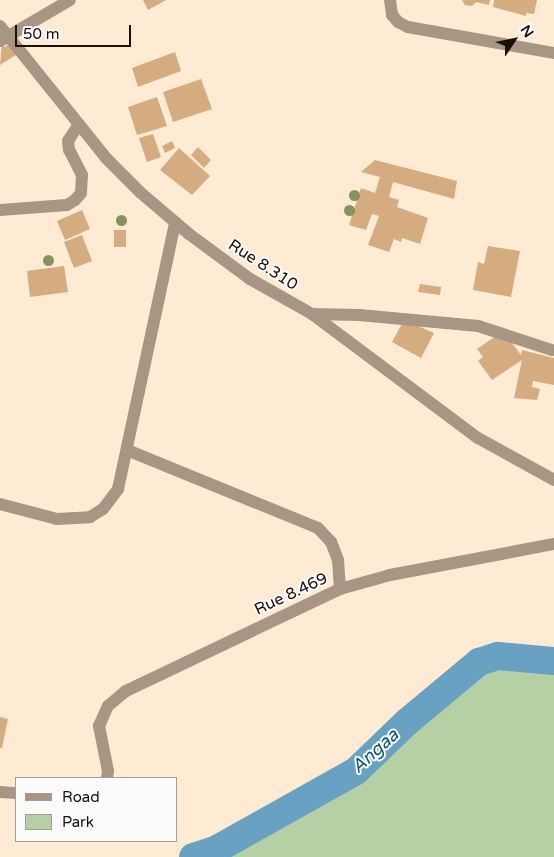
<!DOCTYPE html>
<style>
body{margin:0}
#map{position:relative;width:554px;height:857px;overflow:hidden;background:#ffead4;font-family:"Varela Round",sans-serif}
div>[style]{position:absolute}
.green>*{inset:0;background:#b4d0a4}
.river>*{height:28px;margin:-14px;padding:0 14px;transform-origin:14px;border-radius:14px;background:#69a1c2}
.building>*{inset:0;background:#d5ac80}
.minor>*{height:12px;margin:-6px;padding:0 6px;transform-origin:6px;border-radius:6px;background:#a89583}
.trees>*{width:11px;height:11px;margin:-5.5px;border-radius:50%;background:#87925f}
span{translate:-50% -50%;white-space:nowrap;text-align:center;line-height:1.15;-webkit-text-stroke:4px #fbfbfb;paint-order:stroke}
.street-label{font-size:16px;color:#191007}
.water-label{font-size:18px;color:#0a5374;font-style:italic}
.legend{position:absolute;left:15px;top:777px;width:162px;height:65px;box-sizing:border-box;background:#fbfbfb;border:1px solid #a19d99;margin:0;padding:6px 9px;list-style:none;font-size:15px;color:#191007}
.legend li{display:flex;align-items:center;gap:10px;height:25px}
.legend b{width:25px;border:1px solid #a19d99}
.north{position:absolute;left:489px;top:15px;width:50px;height:50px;-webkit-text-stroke:4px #fbfbfb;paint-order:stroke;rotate:56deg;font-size:14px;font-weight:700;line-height:20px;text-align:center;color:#191007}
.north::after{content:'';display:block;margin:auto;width:18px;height:22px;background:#191007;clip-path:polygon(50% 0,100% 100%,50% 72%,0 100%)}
.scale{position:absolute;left:15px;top:25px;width:116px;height:22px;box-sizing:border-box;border:2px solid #191007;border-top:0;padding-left:6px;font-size:15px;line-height:18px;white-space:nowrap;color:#191007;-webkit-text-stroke:4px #fbfbfb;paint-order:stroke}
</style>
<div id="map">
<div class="green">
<i style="clip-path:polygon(498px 656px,532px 658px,549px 662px,554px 658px,554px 857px,193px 857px,217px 849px,356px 771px,466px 670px)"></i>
</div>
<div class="river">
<i style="left:193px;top:857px;width:25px;rotate:-18deg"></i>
<i style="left:217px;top:849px;width:159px;rotate:-29.3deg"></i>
<i style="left:356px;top:771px;width:71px;rotate:-43.9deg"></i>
<i style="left:407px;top:722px;width:94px;rotate:-39.8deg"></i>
<i style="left:479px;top:662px;width:20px;rotate:-18deg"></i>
<i style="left:498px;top:656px;width:56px;rotate:5.1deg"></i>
</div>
<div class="building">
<i style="clip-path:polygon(143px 0,166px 0,148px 10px)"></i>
<i style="clip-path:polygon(462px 0,490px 0,489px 5px,476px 2px,472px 6px,465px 5px)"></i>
<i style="clip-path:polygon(494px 0,537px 0,534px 14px,526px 13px,526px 16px,493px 7px)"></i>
<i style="clip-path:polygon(2px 43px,4px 47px,13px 43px,19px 53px,0 65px)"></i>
<i style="clip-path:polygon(175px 52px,181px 71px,138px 87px,132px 68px)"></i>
<i style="clip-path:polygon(201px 79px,212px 109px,173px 122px,163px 92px)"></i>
<i style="clip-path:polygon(157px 97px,167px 126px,137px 135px,128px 107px)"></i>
<i style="clip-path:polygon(153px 134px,161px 157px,147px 162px,139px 138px)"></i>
<i style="clip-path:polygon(172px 141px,175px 148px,165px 153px,162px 146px)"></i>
<i style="clip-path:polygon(198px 147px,211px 160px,204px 168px,191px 155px)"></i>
<i style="clip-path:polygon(179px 148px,210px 176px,192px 195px,160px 170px)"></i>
<i style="clip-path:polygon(375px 160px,457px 181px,454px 199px,393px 182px,389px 197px,399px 200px,397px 207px,428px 218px,420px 244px,402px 238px,401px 242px,394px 239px,389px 252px,368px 245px,379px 216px,372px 214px,366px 230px,349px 225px,361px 188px,375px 193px,380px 177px,361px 172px)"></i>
<i style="clip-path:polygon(82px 210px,90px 229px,65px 240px,57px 221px)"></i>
<i style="clip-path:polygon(114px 230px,126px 230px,126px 247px,114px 247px)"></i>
<i style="clip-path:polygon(82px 235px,92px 261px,74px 268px,64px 242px)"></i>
<i style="clip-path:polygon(488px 246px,520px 251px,511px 297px,473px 290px,478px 262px,484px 264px)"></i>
<i style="clip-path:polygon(64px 266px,68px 292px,30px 297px,27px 271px)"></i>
<i style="clip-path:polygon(420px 284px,441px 287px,440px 295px,418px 292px)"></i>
<i style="clip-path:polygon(404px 320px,434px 333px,421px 358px,392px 342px)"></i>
<i style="clip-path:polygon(503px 331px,521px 355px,522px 350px,554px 358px,554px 385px,533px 381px,532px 387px,540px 389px,537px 400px,514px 398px,522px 360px,492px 380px,478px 361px,483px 357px,477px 349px)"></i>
<i style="clip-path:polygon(0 717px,8px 719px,2px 748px,0 748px)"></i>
</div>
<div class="minor">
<i style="left:390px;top:0;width:15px;rotate:82deg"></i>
<i style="left:392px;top:15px;width:9px;rotate:49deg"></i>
<i style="left:398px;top:22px;width:11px;rotate:27deg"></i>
<i style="left:408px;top:27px;width:148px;rotate:10.1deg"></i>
<i style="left:0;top:26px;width:169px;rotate:51.2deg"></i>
<i style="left:106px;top:158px;width:49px;rotate:45deg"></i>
<i style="left:141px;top:193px;width:63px;rotate:40.5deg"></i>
<i style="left:189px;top:234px;width:76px;rotate:36.4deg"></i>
<i style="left:250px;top:279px;width:71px;rotate:29.4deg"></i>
<i style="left:312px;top:314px;width:207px;rotate:36.8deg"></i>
<i style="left:478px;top:438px;width:87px;rotate:28.9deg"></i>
<i style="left:0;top:41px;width:81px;rotate:-30.4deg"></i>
<i style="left:0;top:210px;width:67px;rotate:-4.3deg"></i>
<i style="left:67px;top:205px;width:9px;rotate:-32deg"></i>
<i style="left:75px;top:200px;width:9px;rotate:-49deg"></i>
<i style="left:81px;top:193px;width:18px;rotate:-87deg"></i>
<i style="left:82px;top:175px;width:28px;rotate:-117deg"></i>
<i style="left:69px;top:150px;width:9px;rotate:-96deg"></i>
<i style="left:68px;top:141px;width:20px;rotate:-57deg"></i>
<i style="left:312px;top:314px;width:47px;rotate:1.2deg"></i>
<i style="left:359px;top:315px;width:120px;rotate:5.3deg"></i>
<i style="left:478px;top:326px;width:78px;rotate:18deg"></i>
<i style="left:0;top:504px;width:59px;rotate:14.7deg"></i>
<i style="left:57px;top:519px;width:33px;rotate:-3deg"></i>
<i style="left:90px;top:517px;width:15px;rotate:-32deg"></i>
<i style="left:103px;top:509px;width:25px;rotate:-53deg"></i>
<i style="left:118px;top:489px;width:273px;rotate:-77.9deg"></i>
<i style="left:340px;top:589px;width:52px;rotate:-15.6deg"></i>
<i style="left:390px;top:575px;width:167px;rotate:-10.7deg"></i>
<i style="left:107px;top:778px;width:7px;rotate:-82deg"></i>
<i style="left:108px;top:771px;width:46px;rotate:-101.3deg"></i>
<i style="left:99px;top:726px;width:22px;rotate:-66deg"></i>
<i style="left:108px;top:706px;width:23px;rotate:-40deg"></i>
<i style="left:126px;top:691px;width:237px;rotate:-25.5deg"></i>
<i style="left:340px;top:589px;width:29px;rotate:-94deg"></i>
<i style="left:338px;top:560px;width:19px;rotate:-111deg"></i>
<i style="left:331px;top:542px;width:19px;rotate:-133deg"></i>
<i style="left:318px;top:528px;width:206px;rotate:-157.8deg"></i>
<i style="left:0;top:792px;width:16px;rotate:4deg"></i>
</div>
<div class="trees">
<i style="left:354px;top:195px"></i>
<i style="left:349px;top:210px"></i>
<i style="left:121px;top:220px"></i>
<i style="left:48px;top:260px"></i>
</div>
<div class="street-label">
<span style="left:263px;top:265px;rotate:33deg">Rue 8.310</span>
<span style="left:291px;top:594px;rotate:-25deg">Rue 8.469</span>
</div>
<div class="water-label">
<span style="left:375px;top:751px;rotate:-42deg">Angaa</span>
</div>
<ul class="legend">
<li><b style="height:6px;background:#a89583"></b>Road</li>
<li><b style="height:14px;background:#b4d0a4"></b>Park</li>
</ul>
<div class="north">N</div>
<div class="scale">50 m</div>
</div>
